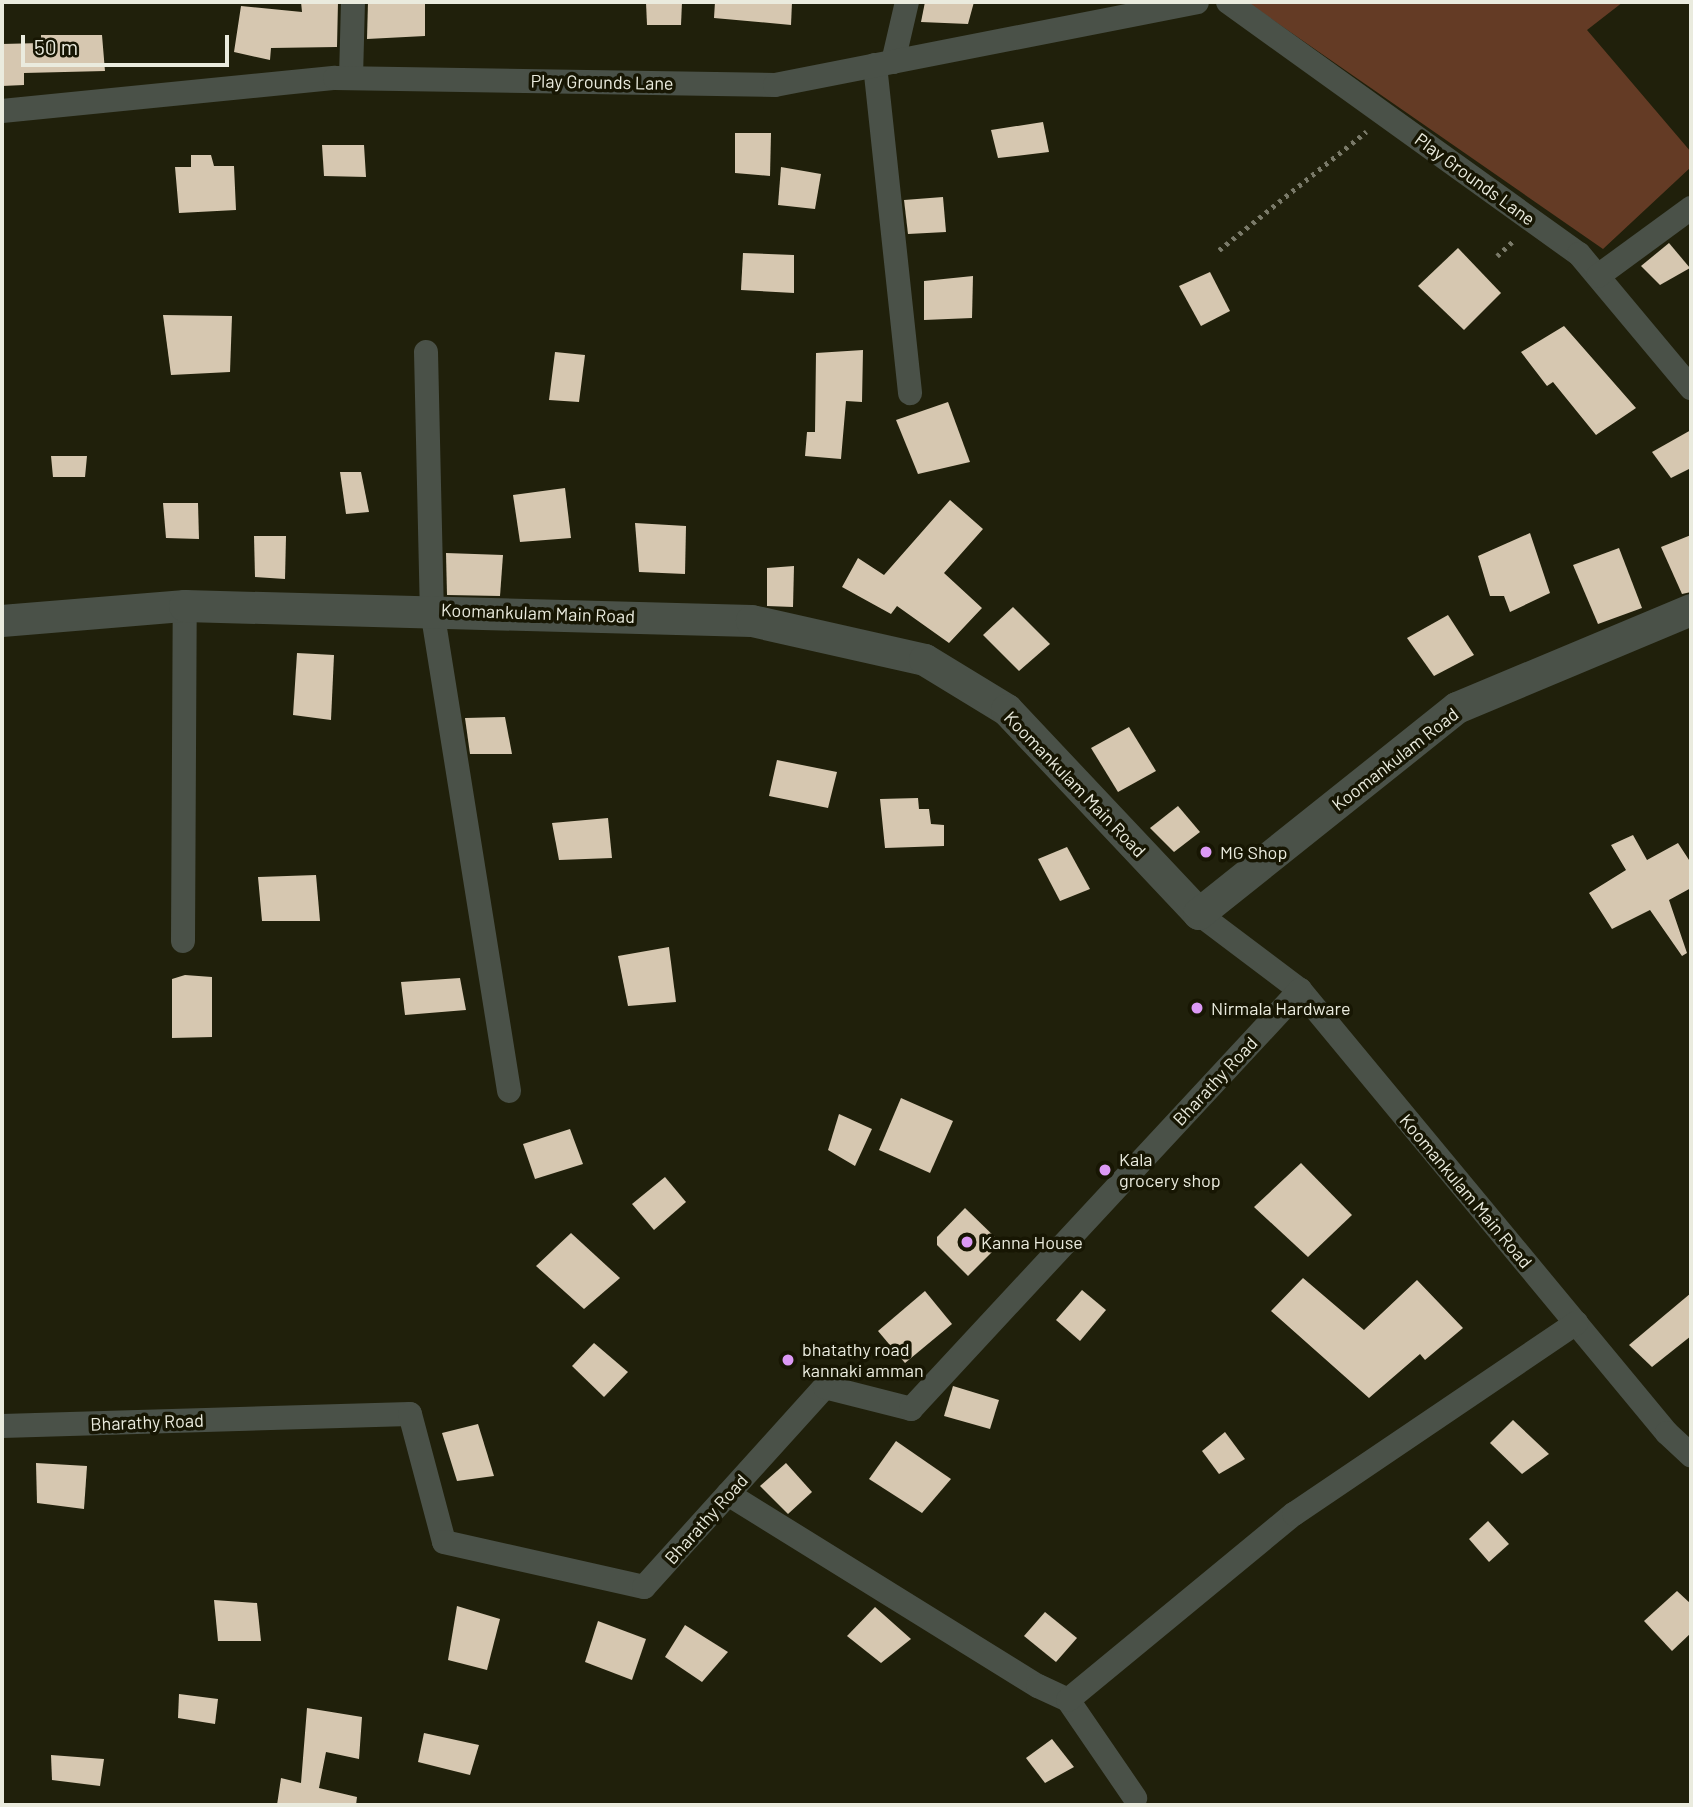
<!DOCTYPE html>
<style>
body{margin:0}
#map{position:relative;width:1693px;height:1807px;overflow:hidden;background:#20200b;font-family:Barlow,sans-serif}
div>[style]{position:absolute}
.green>*{inset:0;background:#643b25}
.building>*{inset:0;background:#d6c7b0}
.path>*{height:4.5px;margin-top:-2.25px;transform-origin:0;background:repeating-linear-gradient(90deg,#7a7a69 0 3.5px,transparent 0 8.5px)}
.minor>*{height:24px;margin:-12px;padding:0 12px;transform-origin:12px;border-radius:12px;background:#4a5148}
.tertiary>*{height:32px;margin:-16px;padding:0 16px;transform-origin:16px;border-radius:16px;background:#4a5148}
.dots>*{width:19px;height:19px;translate:-50% -50%;box-sizing:border-box;border:4px solid #171603;border-radius:50%}
span{translate:-50% -50%;white-space:nowrap;text-align:center;line-height:1.15;-webkit-text-stroke:7px #171603;paint-order:stroke}
.street-label{font-size:18px;color:#eaebde}
.poi-label{font-size:18px;color:#eaebde}
.left{translate:0 -50%;text-align:left}
.frame{position:absolute;inset:0;border:4px solid #eaebde;pointer-events:none}
.scale{position:absolute;left:21px;top:35px;width:208px;height:32px;box-sizing:border-box;border:4px solid #eaebde;border-top:0;padding-left:9px;font-size:21px;line-height:24px;white-space:nowrap;color:#eaebde;-webkit-text-stroke:5px #171603;paint-order:stroke}
</style>
<div id="map">
<div class="green">
<i style="clip-path:polygon(1247px 2px,1623px 2px,1587px 30px,1691px 152px,1691px 167px,1603px 249px)"></i>
</div>
<div class="building">
<i style="clip-path:polygon(301px 2px,338px 2px,337px 47px,271px 48px,270px 60px,234px 52px,241px 6px,302px 12px)"></i>
<i style="clip-path:polygon(368px 2px,425px 2px,425px 36px,367px 39px)"></i>
<i style="clip-path:polygon(646px 2px,682px 2px,681px 25px,647px 25px)"></i>
<i style="clip-path:polygon(715px 2px,792px 2px,791px 25px,714px 18px)"></i>
<i style="clip-path:polygon(925px 2px,974px 2px,968px 24px,921px 22px)"></i>
<i style="clip-path:polygon(41px 35px,102px 35px,105px 71px,24px 73px,24px 85px,2px 86px,2px 44px,41px 43px)"></i>
<i style="clip-path:polygon(1043px 122px,1049px 152px,998px 158px,991px 130px)"></i>
<i style="clip-path:polygon(735px 133px,771px 133px,770px 176px,735px 173px)"></i>
<i style="clip-path:polygon(322px 145px,364px 145px,366px 177px,324px 176px)"></i>
<i style="clip-path:polygon(191px 155px,211px 155px,214px 166px,234px 166px,236px 210px,179px 213px,175px 167px,191px 167px)"></i>
<i style="clip-path:polygon(781px 167px,821px 174px,815px 209px,778px 205px)"></i>
<i style="clip-path:polygon(943px 197px,946px 232px,908px 234px,904px 200px)"></i>
<i style="clip-path:polygon(1669px 243px,1690px 268px,1660px 285px,1641px 266px)"></i>
<i style="clip-path:polygon(1458px 248px,1501px 293px,1464px 330px,1418px 286px)"></i>
<i style="clip-path:polygon(743px 253px,794px 255px,794px 293px,741px 290px)"></i>
<i style="clip-path:polygon(1210px 272px,1230px 311px,1201px 326px,1179px 286px)"></i>
<i style="clip-path:polygon(973px 276px,972px 318px,924px 320px,924px 281px)"></i>
<i style="clip-path:polygon(163px 315px,232px 316px,230px 372px,171px 375px)"></i>
<i style="clip-path:polygon(1564px 326px,1636px 408px,1596px 435px,1553px 382px,1547px 386px,1521px 352px)"></i>
<i style="clip-path:polygon(863px 350px,862px 402px,846px 401px,841px 459px,805px 456px,807px 432px,815px 432px,816px 353px)"></i>
<i style="clip-path:polygon(555px 352px,585px 355px,579px 402px,549px 400px)"></i>
<i style="clip-path:polygon(948px 402px,970px 462px,918px 474px,896px 420px)"></i>
<i style="clip-path:polygon(1691px 430px,1691px 468px,1671px 478px,1652px 452px)"></i>
<i style="clip-path:polygon(51px 456px,87px 456px,85px 477px,53px 477px)"></i>
<i style="clip-path:polygon(340px 472px,361px 472px,369px 512px,346px 514px)"></i>
<i style="clip-path:polygon(565px 488px,571px 538px,520px 542px,513px 495px)"></i>
<i style="clip-path:polygon(950px 500px,983px 529px,944px 573px,982px 608px,949px 643px,897px 606px,891px 614px,842px 587px,858px 558px,884px 575px)"></i>
<i style="clip-path:polygon(163px 503px,198px 503px,199px 539px,166px 538px)"></i>
<i style="clip-path:polygon(635px 523px,686px 526px,685px 574px,639px 572px)"></i>
<i style="clip-path:polygon(1530px 533px,1550px 593px,1510px 612px,1504px 596px,1490px 596px,1478px 556px)"></i>
<i style="clip-path:polygon(1691px 535px,1691px 592px,1682px 594px,1661px 547px)"></i>
<i style="clip-path:polygon(254px 536px,286px 536px,285px 579px,255px 577px)"></i>
<i style="clip-path:polygon(1619px 548px,1642px 608px,1598px 624px,1573px 565px)"></i>
<i style="clip-path:polygon(446px 553px,503px 555px,500px 596px,447px 595px)"></i>
<i style="clip-path:polygon(794px 566px,793px 607px,767px 606px,767px 568px)"></i>
<i style="clip-path:polygon(1013px 607px,1050px 644px,1019px 671px,983px 635px)"></i>
<i style="clip-path:polygon(1448px 615px,1474px 655px,1434px 676px,1407px 638px)"></i>
<i style="clip-path:polygon(297px 653px,334px 655px,331px 720px,293px 715px)"></i>
<i style="clip-path:polygon(505px 717px,512px 754px,470px 754px,465px 718px)"></i>
<i style="clip-path:polygon(1129px 727px,1156px 771px,1118px 792px,1091px 748px)"></i>
<i style="clip-path:polygon(777px 760px,837px 772px,828px 808px,769px 796px)"></i>
<i style="clip-path:polygon(918px 798px,919px 809px,929px 809px,931px 824px,944px 825px,944px 846px,885px 848px,880px 799px)"></i>
<i style="clip-path:polygon(1178px 806px,1200px 832px,1174px 852px,1150px 828px)"></i>
<i style="clip-path:polygon(608px 818px,612px 858px,559px 860px,552px 823px)"></i>
<i style="clip-path:polygon(1633px 835px,1647px 860px,1678px 843px,1691px 863px,1691px 888px,1669px 900px,1687px 953px,1682px 956px,1650px 910px,1612px 929px,1589px 893px,1626px 870px,1611px 845px)"></i>
<i style="clip-path:polygon(1067px 847px,1090px 889px,1060px 901px,1038px 859px)"></i>
<i style="clip-path:polygon(316px 875px,320px 921px,262px 921px,258px 877px)"></i>
<i style="clip-path:polygon(669px 947px,676px 1002px,628px 1006px,618px 956px)"></i>
<i style="clip-path:polygon(185px 975px,212px 977px,212px 1037px,172px 1038px,172px 979px)"></i>
<i style="clip-path:polygon(460px 978px,466px 1010px,405px 1015px,401px 982px)"></i>
<i style="clip-path:polygon(901px 1098px,953px 1121px,930px 1173px,879px 1150px)"></i>
<i style="clip-path:polygon(839px 1114px,872px 1129px,855px 1166px,828px 1150px)"></i>
<i style="clip-path:polygon(570px 1129px,583px 1164px,535px 1179px,523px 1144px)"></i>
<i style="clip-path:polygon(1301px 1163px,1352px 1215px,1308px 1257px,1254px 1207px)"></i>
<i style="clip-path:polygon(665px 1177px,686px 1202px,654px 1230px,632px 1204px)"></i>
<i style="clip-path:polygon(965px 1208px,1001px 1243px,968px 1276px,937px 1245px,937px 1237px)"></i>
<i style="clip-path:polygon(571px 1233px,620px 1278px,584px 1309px,536px 1266px)"></i>
<i style="clip-path:polygon(1303px 1278px,1364px 1330px,1417px 1280px,1463px 1328px,1425px 1360px,1420px 1354px,1369px 1398px,1271px 1311px)"></i>
<i style="clip-path:polygon(1082px 1290px,1106px 1310px,1080px 1341px,1056px 1320px)"></i>
<i style="clip-path:polygon(925px 1291px,952px 1324px,905px 1363px,878px 1331px)"></i>
<i style="clip-path:polygon(1691px 1293px,1691px 1336px,1652px 1367px,1629px 1345px)"></i>
<i style="clip-path:polygon(594px 1343px,628px 1372px,604px 1397px,572px 1366px)"></i>
<i style="clip-path:polygon(953px 1386px,999px 1400px,990px 1429px,944px 1416px)"></i>
<i style="clip-path:polygon(1513px 1420px,1549px 1454px,1522px 1474px,1490px 1443px)"></i>
<i style="clip-path:polygon(478px 1424px,494px 1476px,457px 1481px,442px 1433px)"></i>
<i style="clip-path:polygon(1225px 1432px,1245px 1459px,1219px 1474px,1202px 1451px)"></i>
<i style="clip-path:polygon(896px 1441px,951px 1479px,922px 1513px,869px 1479px)"></i>
<i style="clip-path:polygon(36px 1463px,87px 1466px,84px 1509px,37px 1503px)"></i>
<i style="clip-path:polygon(786px 1463px,812px 1492px,788px 1514px,760px 1486px)"></i>
<i style="clip-path:polygon(1488px 1521px,1509px 1544px,1489px 1562px,1469px 1539px)"></i>
<i style="clip-path:polygon(1677px 1591px,1691px 1604px,1691px 1633px,1672px 1651px,1644px 1621px)"></i>
<i style="clip-path:polygon(214px 1600px,257px 1603px,261px 1641px,218px 1641px)"></i>
<i style="clip-path:polygon(457px 1606px,500px 1619px,487px 1670px,448px 1660px)"></i>
<i style="clip-path:polygon(875px 1607px,911px 1639px,881px 1663px,847px 1636px)"></i>
<i style="clip-path:polygon(1045px 1612px,1077px 1638px,1056px 1662px,1024px 1636px)"></i>
<i style="clip-path:polygon(598px 1621px,646px 1639px,632px 1680px,585px 1662px)"></i>
<i style="clip-path:polygon(685px 1625px,728px 1652px,702px 1682px,665px 1657px)"></i>
<i style="clip-path:polygon(179px 1694px,218px 1699px,215px 1724px,178px 1718px)"></i>
<i style="clip-path:polygon(307px 1708px,362px 1717px,359px 1759px,326px 1752px,319px 1788px,357px 1797px,356px 1805px,277px 1805px,281px 1778px,301px 1783px)"></i>
<i style="clip-path:polygon(424px 1733px,479px 1745px,470px 1775px,418px 1762px)"></i>
<i style="clip-path:polygon(1052px 1739px,1074px 1767px,1045px 1783px,1026px 1758px)"></i>
<i style="clip-path:polygon(51px 1755px,104px 1759px,100px 1786px,52px 1780px)"></i>
</div>
<div class="path">
<i style="left:1219px;top:250px;width:189px;rotate:-38.8deg"></i>
<i style="left:1497px;top:256px;width:23px;rotate:-43deg"></i>
</div>
<div class="minor">
<i style="left:1228px;top:2px;width:432px;rotate:35.7deg"></i>
<i style="left:1579px;top:254px;width:175px;rotate:50.1deg"></i>
<i style="left:893px;top:62px;width:62px;rotate:-76.9deg"></i>
<i style="left:875px;top:65px;width:330px;rotate:83.9deg"></i>
<i style="left:351px;top:78px;width:76px;rotate:-88.5deg"></i>
<i style="left:2px;top:111px;width:335px;rotate:-5.7deg"></i>
<i style="left:335px;top:78px;width:440px;rotate:0.9deg"></i>
<i style="left:775px;top:85px;width:430px;rotate:-11.1deg"></i>
<i style="left:1598px;top:276px;width:115px;rotate:-36.2deg"></i>
<i style="left:426px;top:352px;width:258px;rotate:88.7deg"></i>
<i style="left:432px;top:610px;width:487px;rotate:80.9deg"></i>
<i style="left:1199px;top:914px;width:126px;rotate:37deg"></i>
<i style="left:1300px;top:990px;width:575px;rotate:50.36deg"></i>
<i style="left:1667px;top:1433px;width:33px;rotate:43deg"></i>
<i style="left:183px;top:941px;width:335px;rotate:-89.7deg"></i>
<i style="left:2px;top:1426px;width:408px;rotate:-1.7deg"></i>
<i style="left:410px;top:1414px;width:132px;rotate:75.1deg"></i>
<i style="left:444px;top:1542px;width:205px;rotate:12.7deg"></i>
<i style="left:644px;top:1587px;width:270px;rotate:-47.9deg"></i>
<i style="left:825px;top:1387px;width:89px;rotate:14.3deg"></i>
<i style="left:911px;top:1409px;width:572px;rotate:-47.13deg"></i>
<i style="left:728px;top:1494px;width:365px;rotate:31.8deg"></i>
<i style="left:1038px;top:1686px;width:33px;rotate:25deg"></i>
<i style="left:1068px;top:1700px;width:119px;rotate:55.6deg"></i>
<i style="left:1068px;top:1700px;width:293px;rotate:-39.5deg"></i>
<i style="left:1294px;top:1514px;width:341px;rotate:-34.1deg"></i>
</div>
<div class="tertiary">
<i style="left:2px;top:621px;width:184px;rotate:-4.7deg"></i>
<i style="left:185px;top:606px;width:567px;rotate:1.52deg"></i>
<i style="left:752px;top:621px;width:177px;rotate:12.7deg"></i>
<i style="left:925px;top:660px;width:96px;rotate:31.4deg"></i>
<i style="left:1007px;top:710px;width:280px;rotate:46.7deg"></i>
<i style="left:1199px;top:914px;width:330px;rotate:-38.6deg"></i>
<i style="left:1457px;top:708px;width:254px;rotate:-22.7deg"></i>
</div>
<div class="dots">
<i style="left:1206px;top:852px;background:#dc99f5"></i>
<i style="left:1197px;top:1008px;background:#dc99f5"></i>
<i style="left:1105px;top:1170px;background:#dc99f5"></i>
<i style="left:967px;top:1242px;background:#dc99f5"></i>
<i style="left:788px;top:1360px;background:#dc99f5"></i>
</div>
<div class="street-label">
<span style="left:602px;top:82px;rotate:1deg">Play Grounds Lane</span>
<span style="left:1475px;top:179px;rotate:36deg">Play Grounds Lane</span>
<span style="left:538px;top:613px;rotate:2deg">Koomankulam Main Road</span>
<span style="left:1395px;top:759px;rotate:-38deg">Koomankulam Road</span>
<span style="left:1075px;top:784px;rotate:46deg">Koomankulam Main Road</span>
<span style="left:1215px;top:1081px;rotate:-47deg">Bharathy Road</span>
<span style="left:1466px;top:1191px;rotate:50deg">Koomankulam Main Road</span>
<span style="left:147px;top:1422px;rotate:-2deg">Bharathy Road</span>
<span style="left:706px;top:1519px;rotate:-48deg">Bharathy Road</span>
</div>
<div class="poi-label">
<span class="left" style="left:1220px;top:852px">MG Shop</span>
<span class="left" style="left:1211px;top:1008px">Nirmala Hardware</span>
<span class="left" style="left:1119px;top:1170px">Kala<br>grocery shop</span>
<span class="left" style="left:981px;top:1242px">Kanna House</span>
<span class="left" style="left:802px;top:1360px">bhatathy road<br>kannaki amman</span>
</div>
<div class="frame"></div>
<div class="scale">50 m</div>
</div>
